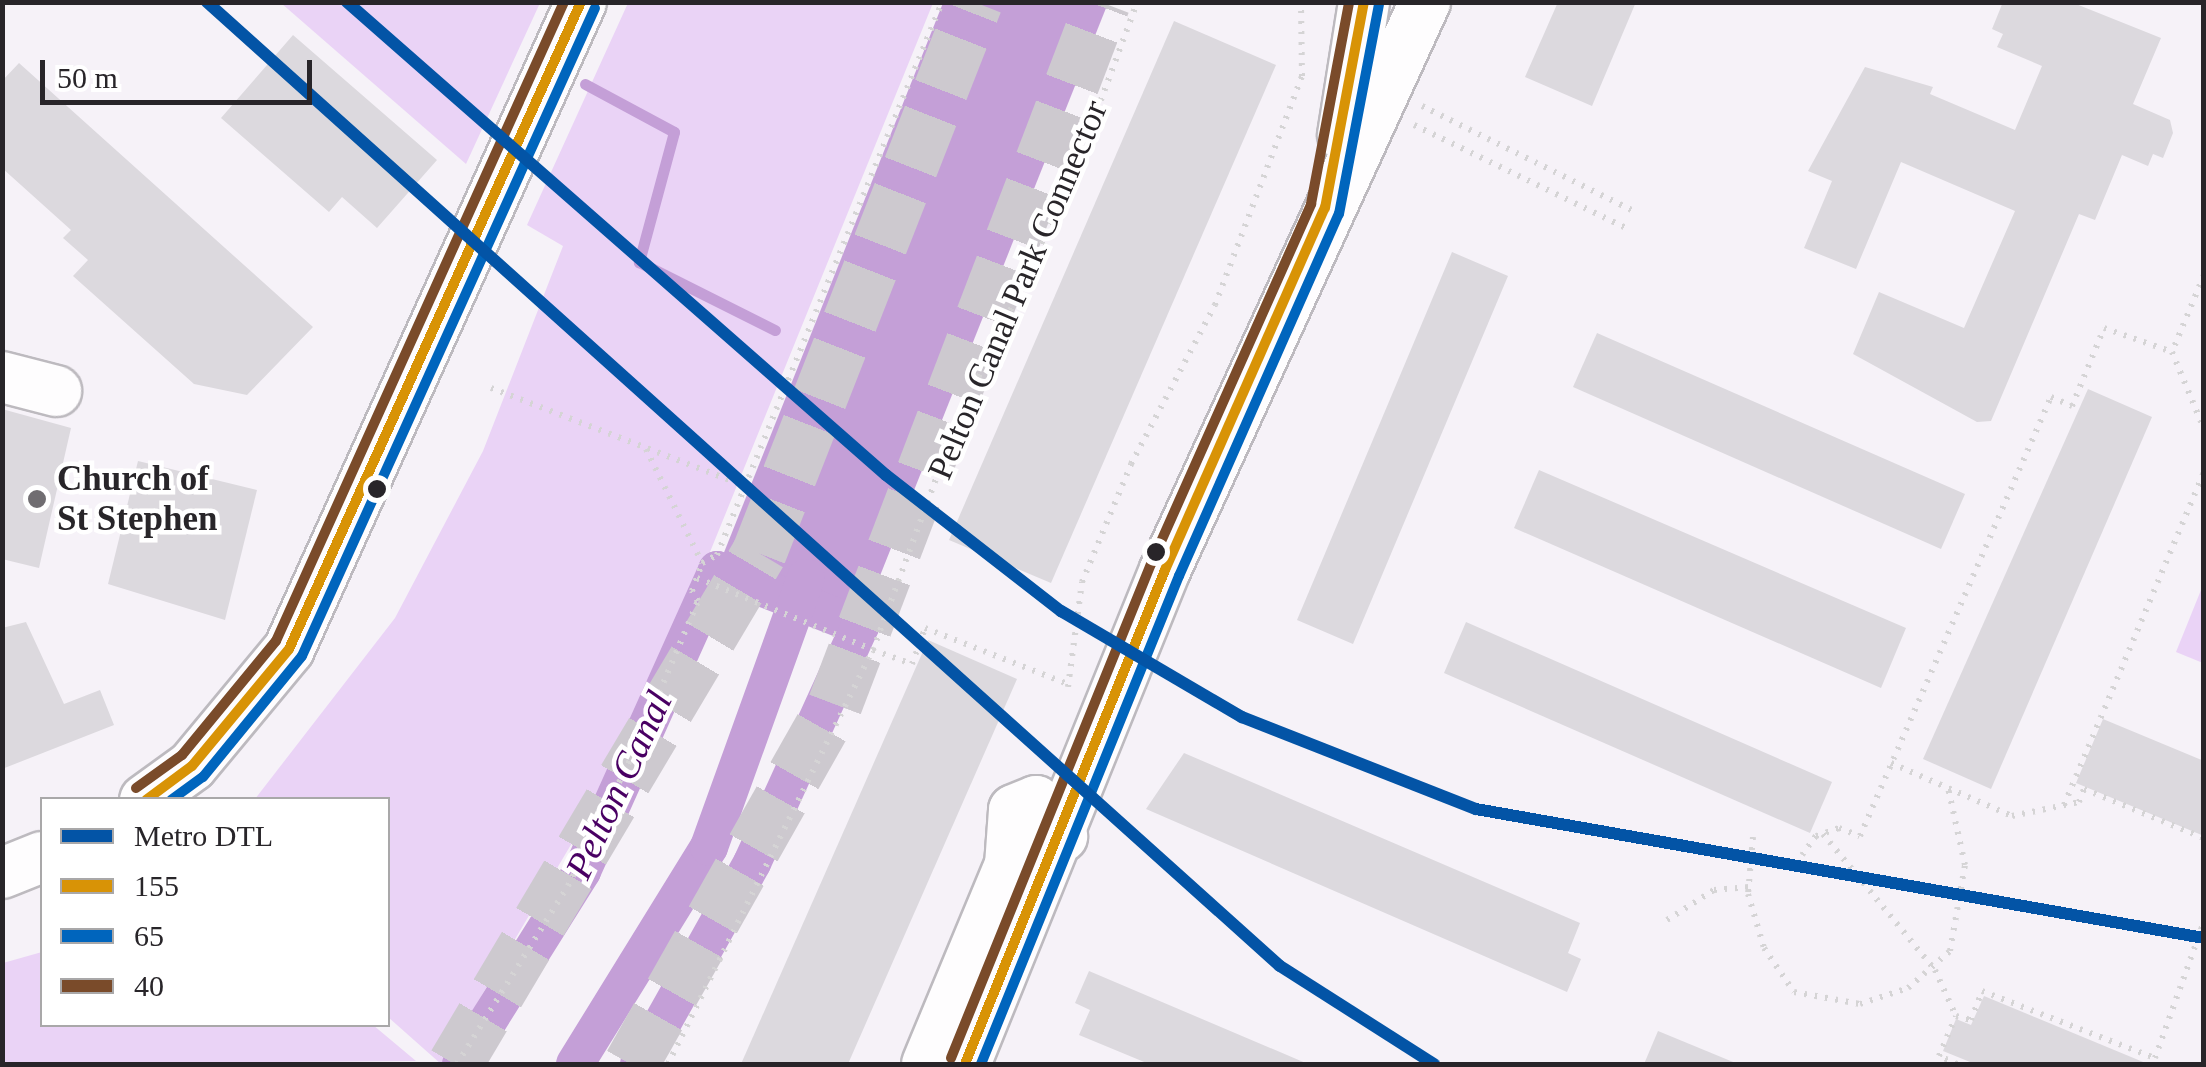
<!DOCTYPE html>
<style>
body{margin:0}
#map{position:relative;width:2206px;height:1067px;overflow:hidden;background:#f6f2f8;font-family:"Times New Roman",serif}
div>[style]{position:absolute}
.green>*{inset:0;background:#ead3f6}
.water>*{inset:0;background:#c49fd7}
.stream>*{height:11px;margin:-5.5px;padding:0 5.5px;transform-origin:5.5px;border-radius:5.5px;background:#c49fd7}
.canal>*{height:38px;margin:-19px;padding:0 19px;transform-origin:19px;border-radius:19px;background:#c49fd7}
.building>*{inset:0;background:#dcd9de}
.highway-tunnel>*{height:55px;margin-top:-27.5px;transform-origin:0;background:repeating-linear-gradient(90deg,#cdc9cf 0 55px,transparent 0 83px)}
.path>*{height:6px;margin-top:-3px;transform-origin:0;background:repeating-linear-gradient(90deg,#d5d4d5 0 2.5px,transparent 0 10.5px)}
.roads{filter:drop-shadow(2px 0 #bdbabf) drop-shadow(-2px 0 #bdbabf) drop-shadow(0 2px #bdbabf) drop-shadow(0 -2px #bdbabf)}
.minor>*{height:50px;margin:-25px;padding:0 25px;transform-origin:25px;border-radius:25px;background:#fefdfe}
.path-bridge>*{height:6px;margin-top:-3px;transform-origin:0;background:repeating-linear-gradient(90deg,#d5d4d5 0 2.5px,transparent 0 10.5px)}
.bus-1>*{height:10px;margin:-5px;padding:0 5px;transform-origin:5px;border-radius:5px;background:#d89306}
.bus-2>*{height:10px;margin:-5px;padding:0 5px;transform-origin:5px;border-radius:5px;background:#0065bd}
.bus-3>*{height:10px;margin:-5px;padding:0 5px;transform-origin:5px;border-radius:5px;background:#7a4b2a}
.metro-1>*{height:12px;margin:-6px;padding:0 6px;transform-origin:6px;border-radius:6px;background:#0354a6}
.dots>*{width:28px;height:28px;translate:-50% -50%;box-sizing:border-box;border:5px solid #fff;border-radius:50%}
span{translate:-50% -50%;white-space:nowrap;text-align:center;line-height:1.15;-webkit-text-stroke:9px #fff;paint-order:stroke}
.street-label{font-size:35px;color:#282529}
.poi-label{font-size:35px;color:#282529;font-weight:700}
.left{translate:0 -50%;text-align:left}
.water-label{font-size:38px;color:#490063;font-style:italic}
.frame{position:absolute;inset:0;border:5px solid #282529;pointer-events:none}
.legend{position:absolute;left:40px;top:797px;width:350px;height:230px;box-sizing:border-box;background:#fff;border:2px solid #a9a8a9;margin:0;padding:12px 18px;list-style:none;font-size:30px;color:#282529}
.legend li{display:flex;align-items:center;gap:20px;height:50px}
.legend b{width:50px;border:2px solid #a9a8a9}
.scale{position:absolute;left:40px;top:60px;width:272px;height:45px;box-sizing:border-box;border:5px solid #282529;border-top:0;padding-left:12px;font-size:30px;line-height:35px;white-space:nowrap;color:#282529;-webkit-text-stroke:8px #fff;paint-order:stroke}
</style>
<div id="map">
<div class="green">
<i style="clip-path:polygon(281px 3px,540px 3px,466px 164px)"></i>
<i style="clip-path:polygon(628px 3px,933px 3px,710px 552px,585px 821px,441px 1064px,388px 1017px,388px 800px,255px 799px,395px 618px,483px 451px,563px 246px,527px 225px)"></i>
<i style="clip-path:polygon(2203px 585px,2203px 663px,2176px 652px)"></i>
<i style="clip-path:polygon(42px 952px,42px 1024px,373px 1025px,416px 1061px,3px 1064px,3px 963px)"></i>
</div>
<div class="water">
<i style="clip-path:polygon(943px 3px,1108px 3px,860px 626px,717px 570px)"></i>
</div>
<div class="stream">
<i style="left:585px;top:84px;width:101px;rotate:28.3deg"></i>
<i style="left:674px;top:132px;width:135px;rotate:105.1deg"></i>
<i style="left:639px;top:262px;width:152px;rotate:26.6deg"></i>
</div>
<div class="canal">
<i style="left:461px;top:1064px;width:228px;rotate:-57.9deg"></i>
<i style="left:582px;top:871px;width:330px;rotate:-65.8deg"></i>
<i style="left:717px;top:570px;width:154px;rotate:21.4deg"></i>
<i style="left:860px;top:626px;width:260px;rotate:114.5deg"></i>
<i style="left:752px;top:863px;width:231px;rotate:119.3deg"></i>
<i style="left:575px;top:1064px;width:255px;rotate:-58.3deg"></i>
<i style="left:709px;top:847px;width:286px;rotate:-70.2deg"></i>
</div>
<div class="building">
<i style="clip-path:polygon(1558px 2px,1636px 2px,1592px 106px,1525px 77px)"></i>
<i style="clip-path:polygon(2003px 2px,2071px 2px,2161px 38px,2133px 104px,2170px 120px,2173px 133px,2163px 158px,2153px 154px,2148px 166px,2122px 155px,2095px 220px,2079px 214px,1991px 421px,1977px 422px,1853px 354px,1879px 292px,1964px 328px,2015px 211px,1901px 162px,1856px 269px,1804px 248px,1832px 181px,1808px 171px,1865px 67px,1933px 87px,1930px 94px,2015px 130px,2042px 66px,1997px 47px,2003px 34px,1992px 29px)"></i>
<i style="clip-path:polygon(1174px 21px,1276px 65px,1051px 583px,949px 540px)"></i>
<i style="clip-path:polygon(293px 35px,437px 160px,377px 228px,342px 197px,329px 212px,221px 118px)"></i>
<i style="clip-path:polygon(19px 63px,313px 327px,247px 395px,194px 384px,73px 276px,88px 260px,63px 238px,71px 230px,2px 168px,2px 81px)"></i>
<i style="clip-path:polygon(1452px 252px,1508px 276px,1353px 644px,1297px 620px)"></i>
<i style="clip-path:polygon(1597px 333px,1965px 494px,1941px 549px,1573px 387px)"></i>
<i style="clip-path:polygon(2088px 389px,2152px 417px,1991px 789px,1923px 759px)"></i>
<i style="clip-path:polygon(2px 409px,71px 428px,39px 568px,2px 559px)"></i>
<i style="clip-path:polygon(138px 461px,257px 490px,225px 620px,108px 584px)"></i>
<i style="clip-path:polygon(1539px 470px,1906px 628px,1881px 688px,1514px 528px)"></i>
<i style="clip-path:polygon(26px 622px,64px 704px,100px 690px,114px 725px,2px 769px,2px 628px)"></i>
<i style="clip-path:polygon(1466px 622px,1832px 782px,1810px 833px,1444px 673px)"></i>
<i style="clip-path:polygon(928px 640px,1017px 679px,848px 1064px,741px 1064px)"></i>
<i style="clip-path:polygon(2103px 719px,2204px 761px,2204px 836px,2076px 783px)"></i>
<i style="clip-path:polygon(1184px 753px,1580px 923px,1568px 953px,1581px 959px,1567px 992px,1146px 809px)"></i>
<i style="clip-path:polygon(1089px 971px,1308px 1064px,1149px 1064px,1079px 1035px,1090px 1010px,1075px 1003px)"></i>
<i style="clip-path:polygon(1984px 996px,2148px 1064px,1975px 1064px,1943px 1051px,1956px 1019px,1971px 1025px)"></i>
<i style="clip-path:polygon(1658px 1031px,1738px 1064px,1644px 1064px)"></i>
</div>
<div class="highway-tunnel">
<i style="left:455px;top:1064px;width:595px;rotate:-59.25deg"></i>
<i style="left:759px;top:553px;width:592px;rotate:-68.59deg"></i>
<i style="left:631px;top:1064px;width:414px;rotate:-60.5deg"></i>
<i style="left:835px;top:704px;width:751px;rotate:-69.1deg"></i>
</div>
<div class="path">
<i style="left:1422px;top:106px;width:239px;rotate:26.4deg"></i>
<i style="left:1414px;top:125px;width:238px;rotate:25.9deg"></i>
<i style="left:2204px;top:275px;width:83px;rotate:112.6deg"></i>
<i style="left:2172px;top:352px;width:83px;rotate:67.4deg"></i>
<i style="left:491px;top:388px;width:272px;rotate:21.1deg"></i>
<i style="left:646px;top:449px;width:127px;rotate:63.8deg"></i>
<i style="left:873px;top:650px;width:41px;rotate:19.7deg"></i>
<i style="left:912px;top:664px;width:38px;rotate:-70deg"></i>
<i style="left:925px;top:628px;width:154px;rotate:21.4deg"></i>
<i style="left:1068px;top:687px;width:106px;rotate:-82.4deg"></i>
<i style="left:1082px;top:582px;width:128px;rotate:-67.4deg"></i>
<i style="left:1131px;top:464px;width:180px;rotate:-62.2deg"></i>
<i style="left:1215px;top:305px;width:245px;rotate:-69.2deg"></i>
<i style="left:1302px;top:76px;width:74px;rotate:-90.8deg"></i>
<i style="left:1891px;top:763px;width:132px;rotate:23.7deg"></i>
<i style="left:2012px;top:816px;width:68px;rotate:-11.8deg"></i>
<i style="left:2079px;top:802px;width:14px;rotate:-69deg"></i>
<i style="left:2084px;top:789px;width:130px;rotate:22.2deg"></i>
<i style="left:2064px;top:805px;width:361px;rotate:-67.2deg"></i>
<i style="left:1823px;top:834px;width:176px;rotate:50.5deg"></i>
<i style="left:1935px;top:970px;width:51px;rotate:65.5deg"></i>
<i style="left:1753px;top:837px;width:57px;rotate:95deg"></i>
<i style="left:1748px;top:894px;width:56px;rotate:73.5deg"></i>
<i style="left:1764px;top:948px;width:53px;rotate:55.7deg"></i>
<i style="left:1794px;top:992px;width:67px;rotate:10.3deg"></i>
<i style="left:1860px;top:1004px;width:51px;rotate:-18.4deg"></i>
<i style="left:1908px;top:988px;width:56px;rotate:-41.4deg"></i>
<i style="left:1950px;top:951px;width:87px;rotate:-80.1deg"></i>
<i style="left:1965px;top:865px;width:79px;rotate:-102.4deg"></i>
<i style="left:1802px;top:855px;width:24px;rotate:-54deg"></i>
<i style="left:1816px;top:836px;width:24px;rotate:-19deg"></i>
<i style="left:1839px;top:828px;width:22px;rotate:21deg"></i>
<i style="left:1860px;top:836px;width:479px;rotate:-66.5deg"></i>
<i style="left:2051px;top:397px;width:23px;rotate:23deg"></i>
<i style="left:2072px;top:406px;width:84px;rotate:-67.7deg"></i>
<i style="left:2104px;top:328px;width:72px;rotate:19.4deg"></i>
<i style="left:1667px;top:920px;width:56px;rotate:-32.6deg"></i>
<i style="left:1714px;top:890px;width:35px;rotate:-5deg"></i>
<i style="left:457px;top:1064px;width:210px;rotate:-58.1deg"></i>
<i style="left:568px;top:886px;width:152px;rotate:-63.8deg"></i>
<i style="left:635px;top:750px;width:162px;rotate:-67.1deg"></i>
<i style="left:698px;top:601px;width:12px;rotate:-121deg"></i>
<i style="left:692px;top:591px;width:30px;rotate:-70deg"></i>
<i style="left:702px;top:563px;width:17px;rotate:-28deg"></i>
<i style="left:717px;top:555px;width:597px;rotate:-67.86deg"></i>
<i style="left:668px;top:1064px;width:462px;rotate:-63.7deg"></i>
<i style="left:873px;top:650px;width:241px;rotate:-69.8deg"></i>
<i style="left:956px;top:424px;width:260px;rotate:-64.5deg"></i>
<i style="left:1068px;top:189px;width:199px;rotate:-69.7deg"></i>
<i style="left:1957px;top:1064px;width:20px;rotate:-156deg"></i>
<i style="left:1939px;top:1056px;width:43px;rotate:-67deg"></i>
<i style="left:1956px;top:1016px;width:16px;rotate:15deg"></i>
<i style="left:1971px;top:1020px;width:31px;rotate:-69deg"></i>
<i style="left:1982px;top:991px;width:186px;rotate:21.2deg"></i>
<i style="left:2155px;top:1058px;width:145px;rotate:-70.3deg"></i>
</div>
<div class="roads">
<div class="minor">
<i style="left:1343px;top:135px;width:135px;rotate:-81deg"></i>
<i style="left:2px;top:377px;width:56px;rotate:14.5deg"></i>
<i style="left:145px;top:800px;width:58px;rotate:-35.9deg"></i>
<i style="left:192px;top:766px;width:152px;rotate:-50.3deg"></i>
<i style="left:289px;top:649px;width:710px;rotate:-65.71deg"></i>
<i style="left:2px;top:873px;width:43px;rotate:-21.8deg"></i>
<i style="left:927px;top:1064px;width:216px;rotate:-67.4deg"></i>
<i style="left:1010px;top:865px;width:55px;rotate:-85.8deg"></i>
<i style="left:1014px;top:810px;width:24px;rotate:-22deg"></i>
<i style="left:1036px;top:801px;width:44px;rotate:53.4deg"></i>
<i style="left:965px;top:1064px;width:533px;rotate:-67.96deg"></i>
<i style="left:1165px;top:570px;width:625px;rotate:-65.4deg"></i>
</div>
</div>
<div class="path-bridge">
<i style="left:697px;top:578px;width:190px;rotate:22.2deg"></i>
</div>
<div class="bus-1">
<i style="left:146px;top:800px;width:57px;rotate:-36.5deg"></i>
<i style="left:192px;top:766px;width:152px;rotate:-50.3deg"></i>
<i style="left:289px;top:649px;width:710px;rotate:-65.71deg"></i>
<i style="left:965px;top:1064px;width:533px;rotate:-67.96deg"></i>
<i style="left:1165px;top:570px;width:396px;rotate:-66.2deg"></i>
<i style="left:1325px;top:208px;width:210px;rotate:-79.3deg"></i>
</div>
<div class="bus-2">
<i style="left:171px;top:800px;width:39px;rotate:-36deg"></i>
<i style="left:203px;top:777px;width:156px;rotate:-50.7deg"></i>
<i style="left:302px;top:656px;width:711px;rotate:-65.67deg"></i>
<i style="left:981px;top:1064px;width:527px;rotate:-67.92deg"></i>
<i style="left:1179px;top:576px;width:396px;rotate:-66.2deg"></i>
<i style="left:1339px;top:214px;width:213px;rotate:-79.2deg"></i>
</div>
<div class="bus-3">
<i style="left:136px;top:788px;width:57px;rotate:-35.7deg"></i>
<i style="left:182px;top:755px;width:148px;rotate:-50.5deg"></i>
<i style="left:276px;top:641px;width:701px;rotate:-65.74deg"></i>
<i style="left:951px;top:1058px;width:533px;rotate:-67.96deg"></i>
<i style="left:1151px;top:564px;width:394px;rotate:-66deg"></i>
<i style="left:1311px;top:204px;width:206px;rotate:-79.3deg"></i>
</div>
<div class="metro-1">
<i style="left:207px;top:2px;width:1442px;rotate:41.94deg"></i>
<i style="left:1280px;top:966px;width:183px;rotate:32.5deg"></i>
<i style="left:347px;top:2px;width:717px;rotate:41.27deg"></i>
<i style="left:886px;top:475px;width:222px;rotate:37.9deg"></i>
<i style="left:1061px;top:611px;width:210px;rotate:30.4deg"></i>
<i style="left:1242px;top:717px;width:251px;rotate:21.5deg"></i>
<i style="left:1476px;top:809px;width:739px;rotate:10.05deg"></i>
</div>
<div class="dots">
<i style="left:377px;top:489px;background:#282529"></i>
<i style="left:37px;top:499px;background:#706d71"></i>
<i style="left:1156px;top:552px;background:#282529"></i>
</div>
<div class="street-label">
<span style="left:1018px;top:290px;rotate:-67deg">Pelton Canal Park Connector</span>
</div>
<div class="poi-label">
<span class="left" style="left:57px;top:499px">Church of<br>St Stephen</span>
</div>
<div class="water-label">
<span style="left:619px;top:785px;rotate:-65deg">Pelton Canal</span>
</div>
<div class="frame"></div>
<ul class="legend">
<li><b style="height:12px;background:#0354a6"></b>Metro DTL</li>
<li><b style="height:12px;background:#d89306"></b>155</li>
<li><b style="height:12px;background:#0065bd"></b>65</li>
<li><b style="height:12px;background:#7a4b2a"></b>40</li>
</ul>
<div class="scale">50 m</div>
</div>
